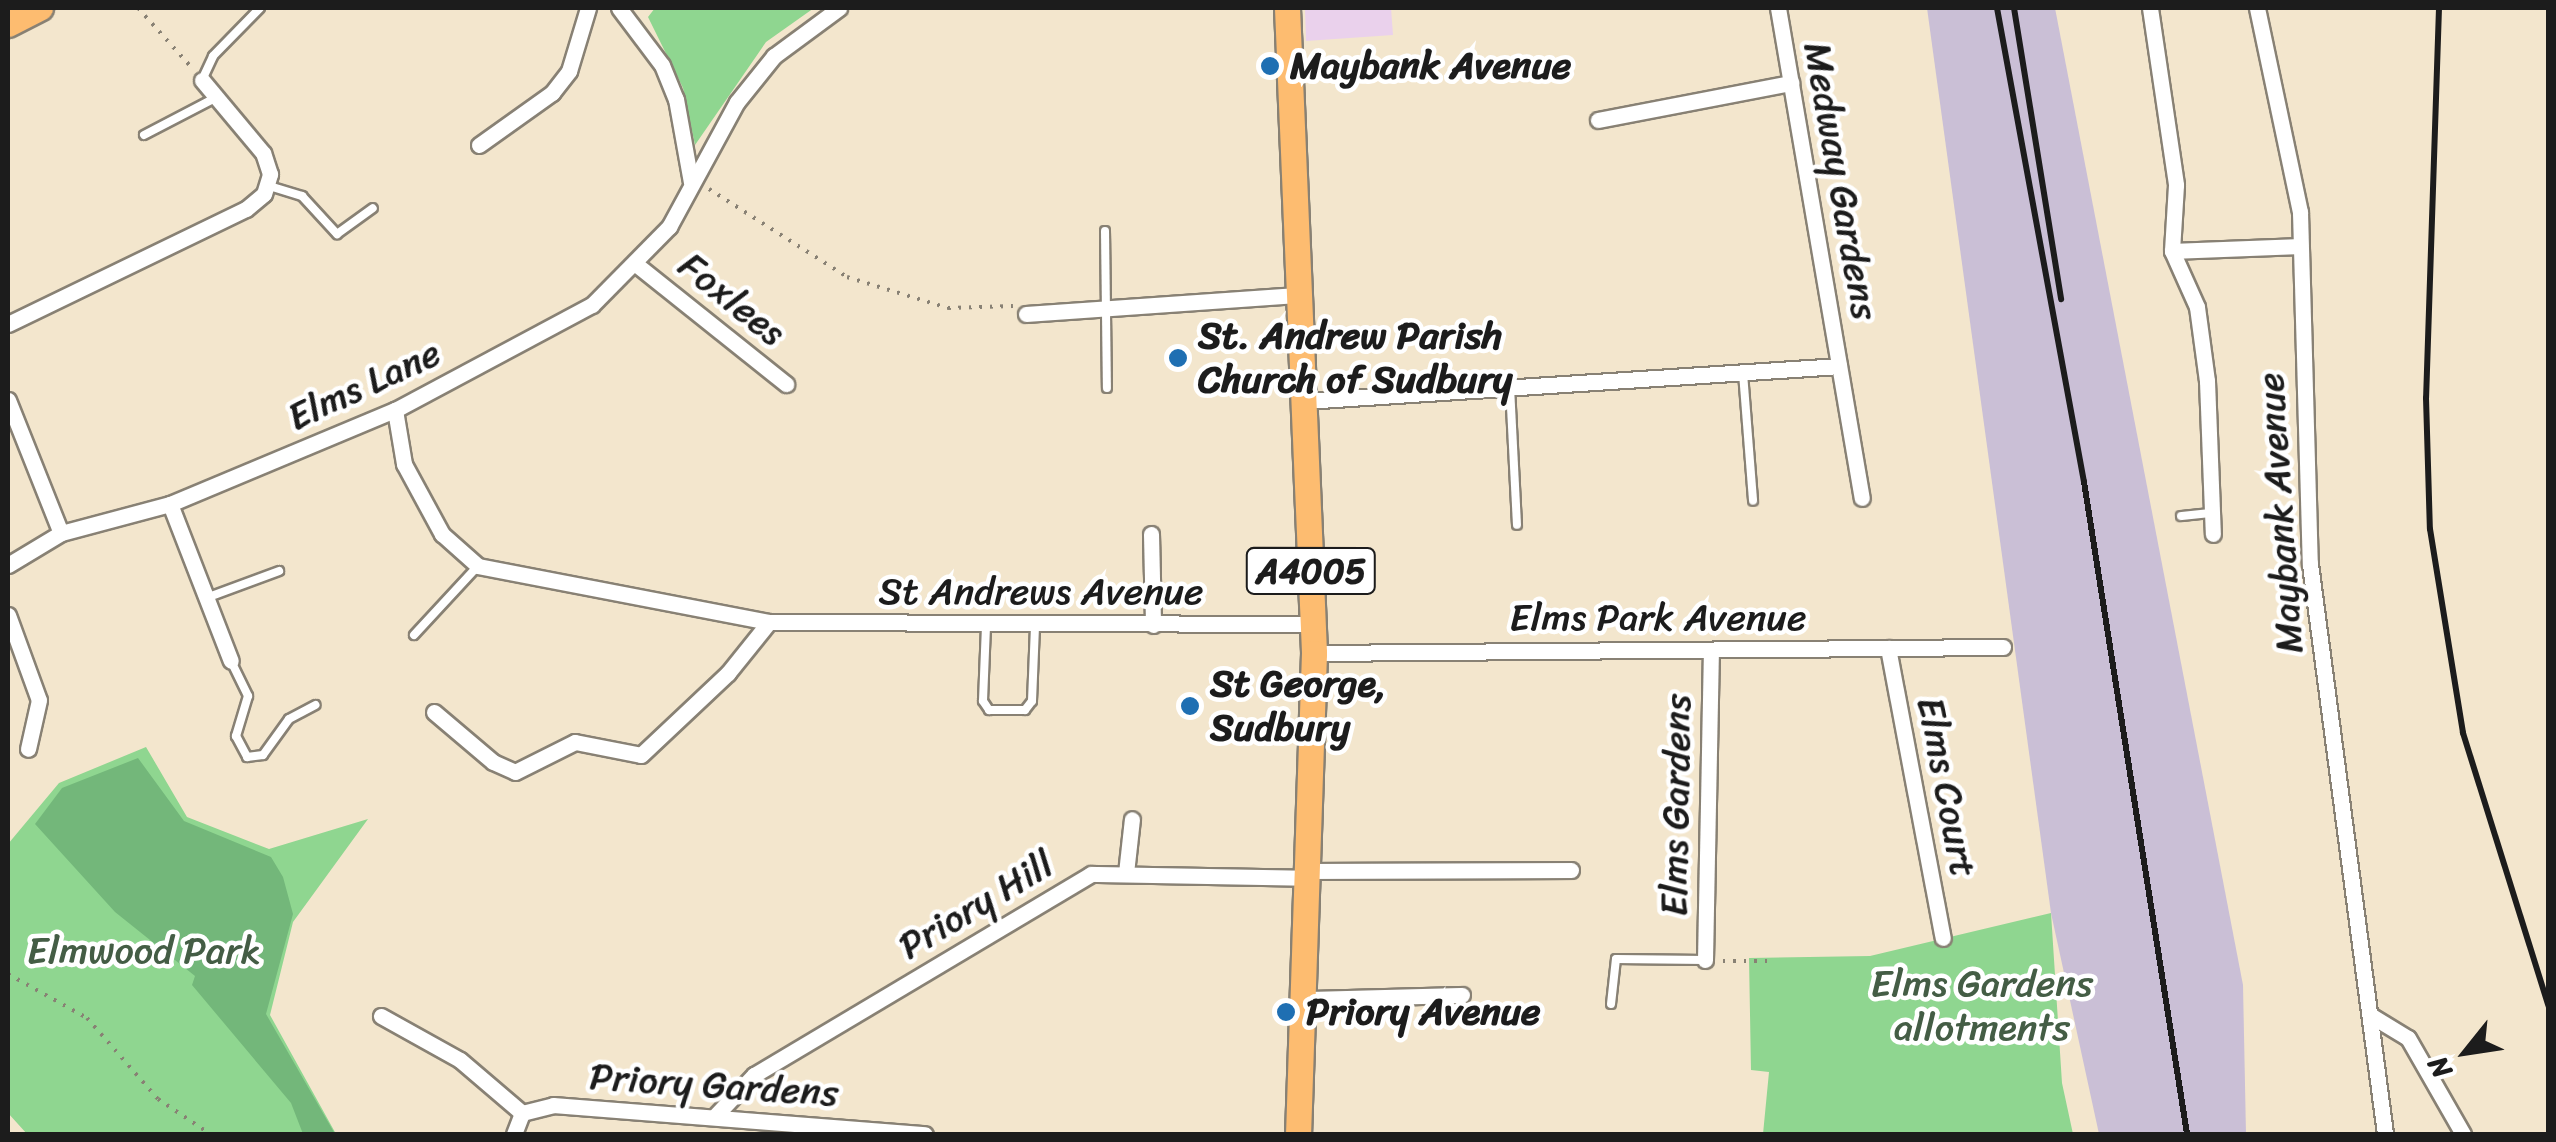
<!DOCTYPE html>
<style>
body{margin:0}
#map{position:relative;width:2556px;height:1142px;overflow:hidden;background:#f3e6cd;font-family:Sriracha,sans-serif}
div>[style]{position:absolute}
.built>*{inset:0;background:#ead1ec}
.industrial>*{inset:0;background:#cabfd6}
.green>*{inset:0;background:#8fd690}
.forest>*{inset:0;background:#73b77a}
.path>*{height:4px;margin-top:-2px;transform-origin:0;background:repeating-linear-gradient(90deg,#888174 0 2.5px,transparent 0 10.5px)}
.roads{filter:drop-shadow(2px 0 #888174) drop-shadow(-2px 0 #888174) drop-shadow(0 2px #888174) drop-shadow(0 -2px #888174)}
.service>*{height:8px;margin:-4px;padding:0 4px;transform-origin:4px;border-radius:4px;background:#fff}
.minor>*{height:15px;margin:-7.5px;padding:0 7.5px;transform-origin:7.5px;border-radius:7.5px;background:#fff}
.primary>*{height:25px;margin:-12.5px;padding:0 12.5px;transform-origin:12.5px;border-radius:12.5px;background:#fdbc70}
.rail>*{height:6px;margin:-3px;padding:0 3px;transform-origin:3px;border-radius:3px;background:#1c1c1c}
.dots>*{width:28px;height:28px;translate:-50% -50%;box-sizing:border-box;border:5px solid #fff;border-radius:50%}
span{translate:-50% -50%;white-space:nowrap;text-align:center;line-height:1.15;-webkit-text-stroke:9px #fff;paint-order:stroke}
.shield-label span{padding:2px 8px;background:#fff;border:2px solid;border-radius:8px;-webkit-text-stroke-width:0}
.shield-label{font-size:35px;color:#1c1c1c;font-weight:700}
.poi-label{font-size:38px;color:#1c1c1c;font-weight:700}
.left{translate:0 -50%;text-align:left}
.street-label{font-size:38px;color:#1c1c1c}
.park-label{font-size:38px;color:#445d45}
.frame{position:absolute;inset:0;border:10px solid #1c1c1c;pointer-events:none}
.north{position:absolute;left:2416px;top:1002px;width:100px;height:100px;-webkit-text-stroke:8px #fff;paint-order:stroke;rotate:240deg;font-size:28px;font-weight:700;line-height:40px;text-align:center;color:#1c1c1c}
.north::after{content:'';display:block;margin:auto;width:35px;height:45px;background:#1c1c1c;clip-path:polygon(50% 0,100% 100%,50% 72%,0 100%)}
</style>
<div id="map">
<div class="built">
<i style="clip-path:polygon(1305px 8px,1391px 8px,1393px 35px,1306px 41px)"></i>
</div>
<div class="industrial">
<i style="clip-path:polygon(1927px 8px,2055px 8px,2243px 985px,2246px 1134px,2099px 1134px,2051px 913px)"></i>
</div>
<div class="green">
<i style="clip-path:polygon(655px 8px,814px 8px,766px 42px,695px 145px,683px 88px,648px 17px)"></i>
<i style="clip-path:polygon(146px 747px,187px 817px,269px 849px,368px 819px,293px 922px,270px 1015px,336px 1134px,27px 1134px,8px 1113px,8px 844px,59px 783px)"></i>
<i style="clip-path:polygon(2051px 913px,2062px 1083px,2073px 1134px,1763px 1134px,1769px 1072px,1751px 1070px,1749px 958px,1870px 956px)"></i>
</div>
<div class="forest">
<i style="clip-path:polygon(138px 758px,184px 821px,271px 857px,283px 877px,293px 914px,266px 1014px,335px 1134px,303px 1134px,291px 1103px,192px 985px,195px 976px,115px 912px,35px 824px,62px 788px)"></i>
</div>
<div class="path">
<i style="left:138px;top:8px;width:81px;rotate:48deg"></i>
<i style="left:709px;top:189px;width:164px;rotate:32.5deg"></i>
<i style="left:847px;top:277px;width:106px;rotate:17.1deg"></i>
<i style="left:948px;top:308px;width:65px;rotate:-1.8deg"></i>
<i style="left:1723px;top:961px;width:45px"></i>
<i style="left:8px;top:974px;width:90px;rotate:29.1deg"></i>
<i style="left:87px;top:1018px;width:108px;rotate:48.8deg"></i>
<i style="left:158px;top:1099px;width:63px;rotate:33.9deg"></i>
</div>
<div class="roads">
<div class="service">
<i style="left:202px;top:80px;width:26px;rotate:-65deg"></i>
<i style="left:213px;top:56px;width:67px;rotate:-45.6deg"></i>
<i style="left:144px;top:135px;width:82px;rotate:-27.5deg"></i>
<i style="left:266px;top:185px;width:38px;rotate:17deg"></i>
<i style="left:302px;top:196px;width:52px;rotate:47.4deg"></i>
<i style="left:337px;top:234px;width:44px;rotate:-35.8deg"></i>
<i style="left:1105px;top:231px;width:157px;rotate:89.3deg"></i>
<i style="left:1743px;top:373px;width:128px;rotate:85.5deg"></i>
<i style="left:1510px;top:387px;width:138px;rotate:87.1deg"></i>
<i style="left:2181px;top:516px;width:30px;rotate:-6deg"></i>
<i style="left:206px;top:598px;width:78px;rotate:-20.3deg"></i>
<i style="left:986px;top:626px;width:75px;rotate:92.3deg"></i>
<i style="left:983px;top:701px;width:11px;rotate:56deg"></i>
<i style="left:989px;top:710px;width:36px"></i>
<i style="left:1025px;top:710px;width:11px;rotate:-52deg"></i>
<i style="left:1032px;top:701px;width:75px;rotate:-87.7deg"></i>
<i style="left:414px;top:635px;width:94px;rotate:-47.2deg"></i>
<i style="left:231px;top:661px;width:39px;rotate:64deg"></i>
<i style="left:248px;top:696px;width:42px;rotate:106.7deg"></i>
<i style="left:236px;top:736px;width:24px;rotate:62deg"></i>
<i style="left:247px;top:757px;width:16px;rotate:-7deg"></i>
<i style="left:263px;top:755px;width:44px;rotate:-54.2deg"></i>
<i style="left:289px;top:719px;width:30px;rotate:-28deg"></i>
<i style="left:1611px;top:1004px;width:45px;rotate:-83.7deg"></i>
<i style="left:1616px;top:959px;width:89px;rotate:0.6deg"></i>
</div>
<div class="minor">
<i style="left:619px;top:8px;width:71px;rotate:53deg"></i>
<i style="left:662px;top:65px;width:37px;rotate:68deg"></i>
<i style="left:676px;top:99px;width:84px;rotate:79.8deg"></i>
<i style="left:1778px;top:8px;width:497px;rotate:80.3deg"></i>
<i style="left:2150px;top:8px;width:179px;rotate:81.6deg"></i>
<i style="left:2176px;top:185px;width:66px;rotate:93.5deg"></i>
<i style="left:2172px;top:251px;width:61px;rotate:65.9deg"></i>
<i style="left:2197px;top:307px;width:75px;rotate:82.3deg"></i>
<i style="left:2207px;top:381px;width:153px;rotate:87.8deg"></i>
<i style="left:2257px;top:8px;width:208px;rotate:78.1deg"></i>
<i style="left:2300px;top:212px;width:352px;rotate:88.4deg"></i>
<i style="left:2310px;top:564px;width:575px;rotate:82.5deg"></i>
<i style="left:1598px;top:120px;width:197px;rotate:-10.9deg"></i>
<i style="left:479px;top:145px;width:90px;rotate:-35.5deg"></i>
<i style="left:552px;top:93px;width:28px;rotate:-52deg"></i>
<i style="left:569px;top:71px;width:66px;rotate:-73.2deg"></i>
<i style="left:2172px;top:251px;width:128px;rotate:-2.2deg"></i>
<i style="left:637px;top:265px;width:191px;rotate:38.6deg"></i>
<i style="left:1026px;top:314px;width:275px;rotate:-4deg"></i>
<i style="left:8px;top:324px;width:264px;rotate:-25.8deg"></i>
<i style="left:246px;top:209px;width:23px;rotate:-40deg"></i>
<i style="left:264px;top:194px;width:21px;rotate:-73deg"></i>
<i style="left:270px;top:174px;width:22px;rotate:-108deg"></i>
<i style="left:263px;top:153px;width:95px;rotate:-129.9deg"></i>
<i style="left:8px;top:400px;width:143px;rotate:68.3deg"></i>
<i style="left:1304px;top:401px;width:536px;rotate:-3.74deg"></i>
<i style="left:395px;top:410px;width:55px;rotate:80.5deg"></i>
<i style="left:404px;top:464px;width:80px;rotate:61.5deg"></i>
<i style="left:442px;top:534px;width:48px;rotate:41.6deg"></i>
<i style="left:478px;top:566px;width:296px;rotate:10.9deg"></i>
<i style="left:769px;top:622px;width:544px;rotate:0.21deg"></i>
<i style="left:170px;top:504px;width:168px;rotate:68.8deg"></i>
<i style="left:1151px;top:534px;width:91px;rotate:88.7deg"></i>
<i style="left:8px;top:565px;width:62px;rotate:-31.1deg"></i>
<i style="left:61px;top:533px;width:113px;rotate:-14.9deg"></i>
<i style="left:170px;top:504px;width:244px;rotate:-22.7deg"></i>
<i style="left:395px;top:410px;width:223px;rotate:-28.1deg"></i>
<i style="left:592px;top:305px;width:110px;rotate:-45.4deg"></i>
<i style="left:669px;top:227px;width:142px;rotate:-61.5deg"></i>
<i style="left:737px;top:102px;width:59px;rotate:-51.2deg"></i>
<i style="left:774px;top:56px;width:81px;rotate:-36.4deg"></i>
<i style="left:8px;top:615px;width:90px;rotate:70deg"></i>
<i style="left:39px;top:700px;width:50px;rotate:102.7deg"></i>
<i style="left:1888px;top:648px;width:295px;rotate:79.3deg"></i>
<i style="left:1314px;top:653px;width:689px;rotate:-0.5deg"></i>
<i style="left:434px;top:712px;width:77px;rotate:40.3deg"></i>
<i style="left:493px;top:762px;width:24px;rotate:24deg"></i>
<i style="left:515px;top:772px;width:67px;rotate:-26.6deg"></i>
<i style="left:575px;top:742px;width:67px;rotate:11.1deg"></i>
<i style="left:641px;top:755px;width:120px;rotate:-43.3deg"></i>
<i style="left:728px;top:673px;width:65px;rotate:-51.2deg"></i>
<i style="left:1311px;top:871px;width:260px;rotate:-0.2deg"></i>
<i style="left:1126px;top:873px;width:54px;rotate:-83.7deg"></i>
<i style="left:1705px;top:960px;width:309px;rotate:-88.9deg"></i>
<i style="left:1307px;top:999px;width:155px;rotate:-1.5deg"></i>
<i style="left:2370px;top:1015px;width:44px;rotate:31.2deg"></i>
<i style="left:2408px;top:1038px;width:111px;rotate:60.2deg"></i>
<i style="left:381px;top:1016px;width:90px;rotate:29.1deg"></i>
<i style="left:460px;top:1060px;width:82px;rotate:40.5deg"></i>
<i style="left:715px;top:1116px;width:57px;rotate:-46.4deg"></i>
<i style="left:754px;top:1075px;width:392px;rotate:-30.8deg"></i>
<i style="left:1091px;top:874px;width:219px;rotate:1deg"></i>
<i style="left:514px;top:1134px;width:22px;rotate:-69deg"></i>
<i style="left:522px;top:1113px;width:32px;rotate:-14deg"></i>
<i style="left:553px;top:1105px;width:373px;rotate:4.5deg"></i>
</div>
<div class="primary">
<i style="left:1287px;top:8px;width:646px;rotate:87.6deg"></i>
<i style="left:1314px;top:653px;width:481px;rotate:91.9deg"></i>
<i style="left:8px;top:24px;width:36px;rotate:-27deg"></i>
</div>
</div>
<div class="rail">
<i style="left:1997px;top:8px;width:482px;rotate:79.6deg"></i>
<i style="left:2084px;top:482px;width:660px;rotate:81.02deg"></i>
<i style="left:2014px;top:8px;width:295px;rotate:80.8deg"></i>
<i style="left:2439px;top:8px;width:390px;rotate:91.9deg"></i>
<i style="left:2426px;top:398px;width:131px;rotate:88.3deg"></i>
<i style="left:2430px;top:529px;width:207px;rotate:80.8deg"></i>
<i style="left:2463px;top:733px;width:285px;rotate:72.6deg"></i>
</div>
<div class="dots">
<i style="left:1270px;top:66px;background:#1f6fb2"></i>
<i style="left:1178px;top:358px;background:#1f6fb2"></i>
<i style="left:1190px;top:706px;background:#1f6fb2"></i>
<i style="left:1286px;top:1012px;background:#1f6fb2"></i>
</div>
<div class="shield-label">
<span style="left:1311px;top:571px">A4005</span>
</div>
<div class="poi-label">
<span class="left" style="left:1290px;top:66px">Maybank Avenue</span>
<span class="left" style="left:1198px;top:358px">St. Andrew Parish<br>Church of Sudbury</span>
<span class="left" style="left:1210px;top:706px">St George,<br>Sudbury</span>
<span class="left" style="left:1306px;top:1012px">Priory Avenue</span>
</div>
<div class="street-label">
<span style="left:1841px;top:181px;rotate:80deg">Medway Gardens</span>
<span style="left:732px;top:299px;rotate:39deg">Foxlees</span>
<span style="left:364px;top:385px;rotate:-25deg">Elms Lane</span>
<span style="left:2280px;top:513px;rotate:-94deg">Maybank Avenue</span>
<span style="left:1041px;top:592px">St Andrews Avenue</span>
<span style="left:1658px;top:618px">Elms Park Avenue</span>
<span style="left:1947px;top:787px;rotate:79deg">Elms Court</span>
<span style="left:1676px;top:805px;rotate:-89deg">Elms Gardens</span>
<span style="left:976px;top:905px;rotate:-31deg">Priory Hill</span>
<span style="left:714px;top:1085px;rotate:4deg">Priory Gardens</span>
</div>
<div class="park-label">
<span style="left:144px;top:951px">Elmwood Park</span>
<span style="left:1982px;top:1006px">Elms Gardens<br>allotments</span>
</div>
<div class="frame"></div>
<div class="north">N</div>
</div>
